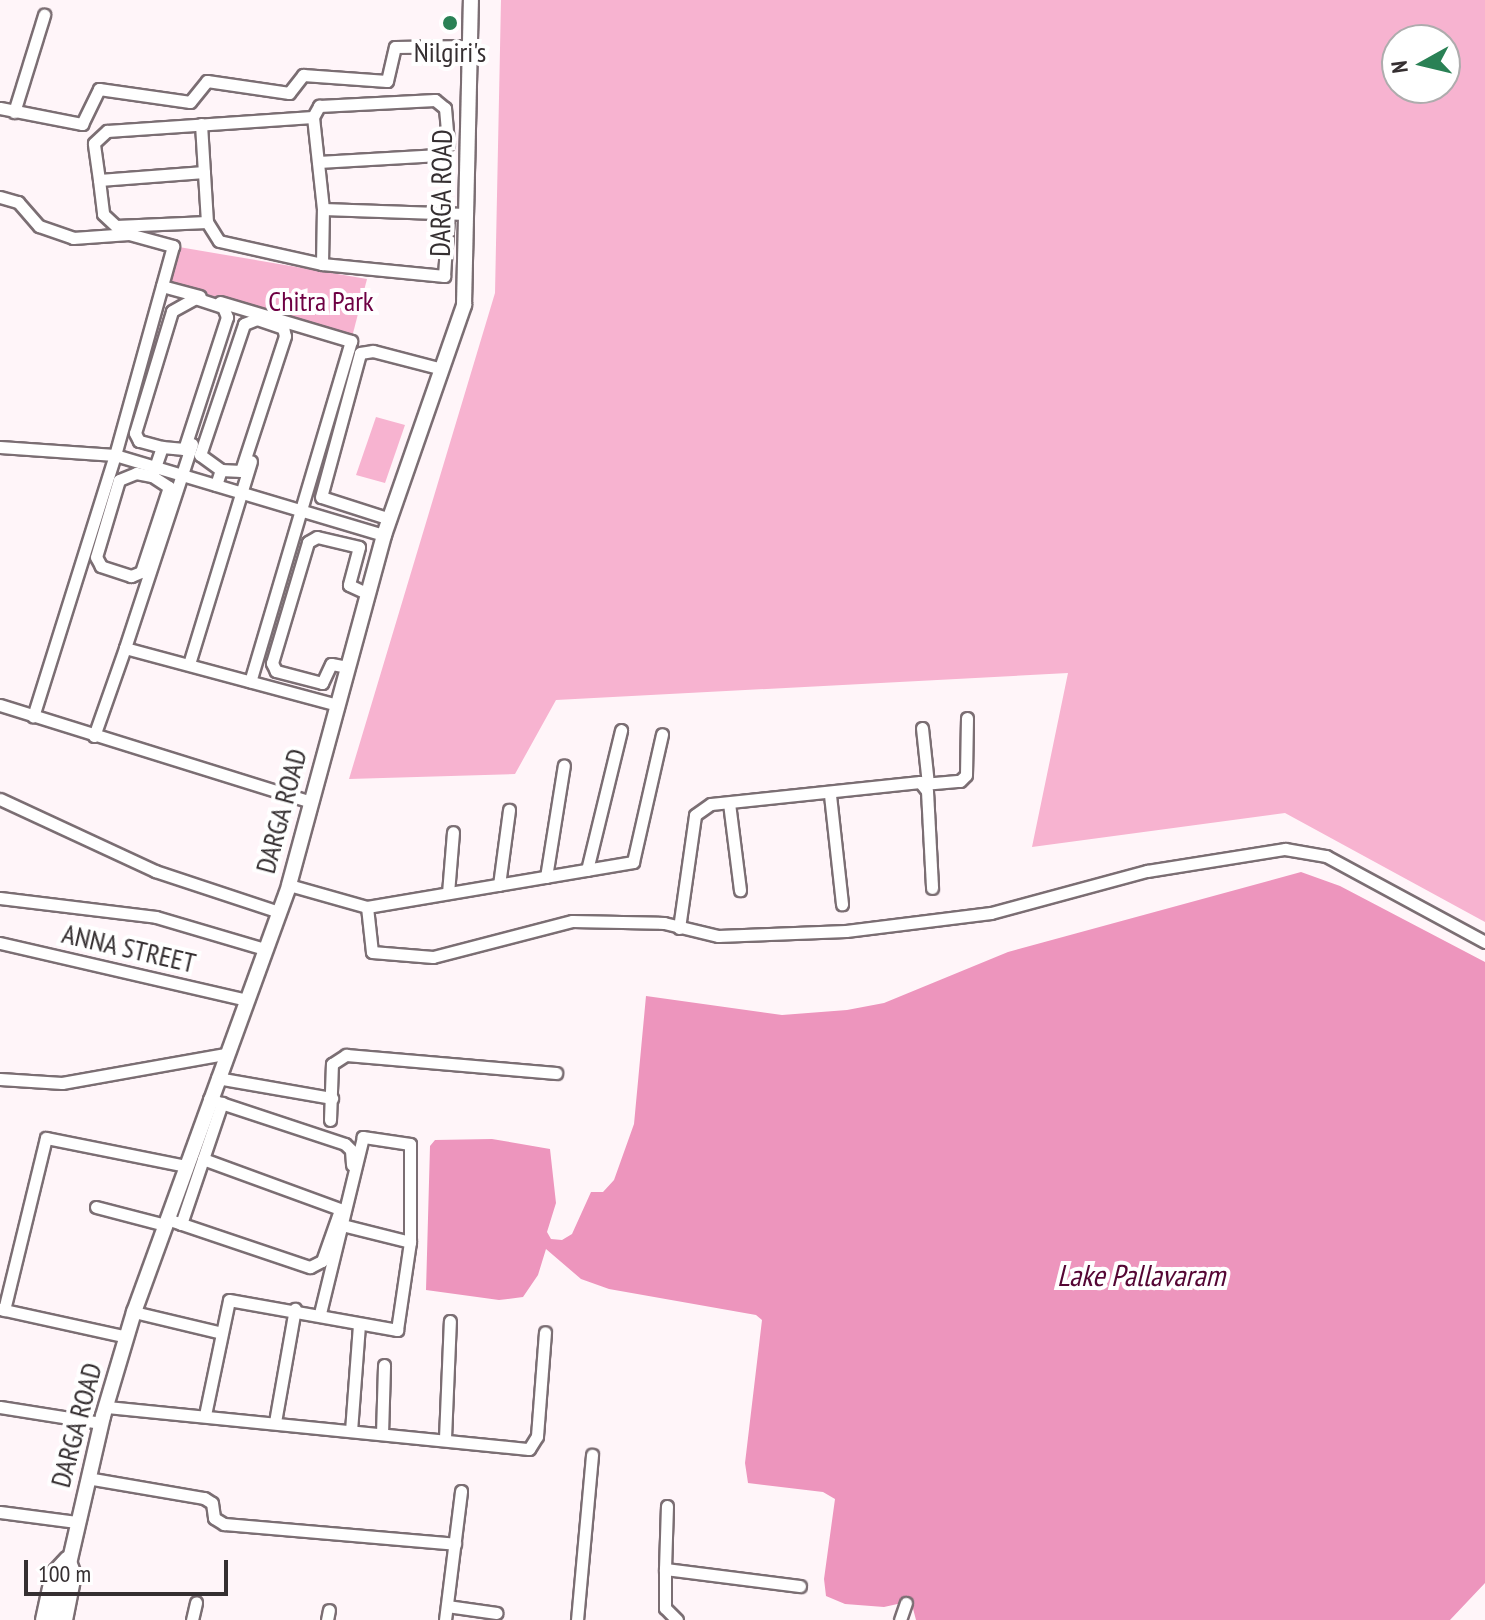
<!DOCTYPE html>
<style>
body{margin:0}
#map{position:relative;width:1485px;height:1620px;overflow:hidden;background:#fff5f9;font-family:"PT Sans Narrow",sans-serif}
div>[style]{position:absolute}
.green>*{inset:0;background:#f7b3d0}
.water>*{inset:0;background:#ed95bd}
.roads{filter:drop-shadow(2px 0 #7b6e73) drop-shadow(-2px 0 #7b6e73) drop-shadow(0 2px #7b6e73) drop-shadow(0 -2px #7b6e73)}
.minor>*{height:11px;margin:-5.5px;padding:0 5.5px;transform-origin:5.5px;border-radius:5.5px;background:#fff}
.tertiary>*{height:14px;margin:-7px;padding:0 7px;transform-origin:7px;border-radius:7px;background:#fff}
.dots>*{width:22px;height:22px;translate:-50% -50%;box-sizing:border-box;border:4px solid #fff;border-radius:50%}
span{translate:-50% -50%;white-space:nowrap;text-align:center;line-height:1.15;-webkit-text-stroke:8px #fff;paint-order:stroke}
.poi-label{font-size:28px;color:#352f31}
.street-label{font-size:28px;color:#352f31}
.park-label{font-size:28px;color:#6e0143}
.water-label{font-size:30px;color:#550634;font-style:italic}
.north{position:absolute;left:1381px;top:24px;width:80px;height:80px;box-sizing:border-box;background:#fff;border:2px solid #aeacad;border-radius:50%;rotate:262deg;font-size:22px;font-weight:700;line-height:32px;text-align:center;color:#352f31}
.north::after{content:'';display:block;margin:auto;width:28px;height:36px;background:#2a8155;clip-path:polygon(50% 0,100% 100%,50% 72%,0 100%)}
.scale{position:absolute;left:24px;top:1560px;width:204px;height:36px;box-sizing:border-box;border:4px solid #352f31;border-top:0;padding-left:10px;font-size:24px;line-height:28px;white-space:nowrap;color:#352f31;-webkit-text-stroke:6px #fff;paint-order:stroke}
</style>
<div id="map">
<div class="green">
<i style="clip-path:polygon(evenodd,501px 0,1485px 0,1485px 922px,1285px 813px,1032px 847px,1068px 673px,556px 700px,515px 774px,349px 779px,495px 293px,501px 0,1397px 40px,1445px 40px,1445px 88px,1397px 88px,1397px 40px)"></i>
<i style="clip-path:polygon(173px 246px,367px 279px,351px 341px,162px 284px)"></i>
<i style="clip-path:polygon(376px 417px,405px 425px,385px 483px,356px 475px)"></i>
</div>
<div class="water">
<i style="clip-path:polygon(1301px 872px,1340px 886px,1485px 962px,1485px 1583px,1450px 1620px,916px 1620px,911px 1601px,884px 1607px,845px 1604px,826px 1596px,824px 1579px,835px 1499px,823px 1492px,748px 1483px,745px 1463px,762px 1320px,756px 1315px,609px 1289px,581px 1279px,546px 1249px,538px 1275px,523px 1297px,499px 1300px,426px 1290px,430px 1146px,435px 1140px,492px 1139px,550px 1149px,556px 1203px,547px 1232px,551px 1239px,562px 1240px,572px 1234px,591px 1192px,603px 1192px,614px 1180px,634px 1124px,646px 996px,782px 1015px,847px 1010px,884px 1003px,1008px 952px)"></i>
</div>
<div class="roads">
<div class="minor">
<i style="left:0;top:108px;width:84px;rotate:11deg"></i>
<i style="left:82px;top:124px;width:39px;rotate:-64deg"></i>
<i style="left:99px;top:89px;width:92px;rotate:8.1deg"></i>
<i style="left:190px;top:102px;width:27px;rotate:-51deg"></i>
<i style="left:207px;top:81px;width:83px;rotate:8.3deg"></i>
<i style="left:289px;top:93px;width:23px;rotate:-52deg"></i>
<i style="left:303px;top:75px;width:84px;rotate:4.1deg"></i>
<i style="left:387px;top:81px;width:35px;rotate:-77deg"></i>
<i style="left:395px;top:47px;width:75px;rotate:-0.8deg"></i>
<i style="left:14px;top:112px;width:102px;rotate:-72.8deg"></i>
<i style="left:313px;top:117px;width:13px;rotate:-61deg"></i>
<i style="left:319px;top:106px;width:116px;rotate:-3deg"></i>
<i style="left:435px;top:100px;width:13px;rotate:39deg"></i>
<i style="left:445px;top:108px;width:36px;rotate:85deg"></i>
<i style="left:448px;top:144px;width:14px;rotate:129deg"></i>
<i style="left:439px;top:155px;width:121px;rotate:176.7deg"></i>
<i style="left:201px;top:124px;width:98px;rotate:86.5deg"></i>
<i style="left:207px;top:222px;width:22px;rotate:58deg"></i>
<i style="left:219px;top:241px;width:106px;rotate:12.6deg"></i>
<i style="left:322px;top:264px;width:55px;rotate:-89deg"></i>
<i style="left:204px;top:172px;width:105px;rotate:175.6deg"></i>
<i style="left:99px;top:180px;width:37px;rotate:-98deg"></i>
<i style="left:94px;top:143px;width:18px;rotate:-43deg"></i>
<i style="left:107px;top:131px;width:206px;rotate:-3.9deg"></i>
<i style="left:313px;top:117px;width:93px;rotate:83.8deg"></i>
<i style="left:323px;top:209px;width:143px;rotate:2deg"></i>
<i style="left:99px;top:180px;width:34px;rotate:83deg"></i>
<i style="left:103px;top:214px;width:18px;rotate:43deg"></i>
<i style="left:116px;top:226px;width:91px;rotate:-2.5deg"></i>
<i style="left:0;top:197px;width:19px;rotate:16deg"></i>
<i style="left:18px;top:202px;width:32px;rotate:49deg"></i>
<i style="left:39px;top:226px;width:36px;rotate:19deg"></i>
<i style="left:73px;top:238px;width:56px;rotate:-4.1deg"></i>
<i style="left:129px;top:234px;width:46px;rotate:15.3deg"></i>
<i style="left:173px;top:246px;width:217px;rotate:105.5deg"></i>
<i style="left:115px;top:455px;width:274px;rotate:107.4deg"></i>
<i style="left:322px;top:264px;width:123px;rotate:5.6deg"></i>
<i style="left:444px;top:276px;width:61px;rotate:-86.2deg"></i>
<i style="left:162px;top:286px;width:39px;rotate:15deg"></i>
<i style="left:220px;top:302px;width:137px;rotate:16.6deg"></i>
<i style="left:351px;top:341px;width:355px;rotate:106.5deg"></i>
<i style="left:192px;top:444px;width:215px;rotate:108.2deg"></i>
<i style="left:125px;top:648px;width:220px;rotate:15deg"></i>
<i style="left:0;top:447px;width:115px;rotate:4deg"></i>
<i style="left:115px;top:455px;width:281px;rotate:16.6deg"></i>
<i style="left:152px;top:476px;width:20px;rotate:33deg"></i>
<i style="left:169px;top:487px;width:89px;rotate:108.2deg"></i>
<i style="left:141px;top:572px;width:11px;rotate:158deg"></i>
<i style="left:131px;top:576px;width:32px;rotate:-162deg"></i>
<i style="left:101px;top:566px;width:10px;rotate:-119deg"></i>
<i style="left:96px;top:557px;width:80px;rotate:-73.4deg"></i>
<i style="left:119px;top:480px;width:18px;rotate:-22deg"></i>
<i style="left:136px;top:473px;width:16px;rotate:11deg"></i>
<i style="left:152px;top:476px;width:31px;rotate:-71deg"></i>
<i style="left:162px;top:447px;width:24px;rotate:-165deg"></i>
<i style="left:139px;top:441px;width:9px;rotate:-117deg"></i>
<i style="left:135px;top:433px;width:127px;rotate:-73.1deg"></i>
<i style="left:172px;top:311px;width:26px;rotate:-29deg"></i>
<i style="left:195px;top:298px;width:29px;rotate:18deg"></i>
<i style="left:223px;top:307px;width:11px;rotate:68deg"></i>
<i style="left:227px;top:317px;width:139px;rotate:108deg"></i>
<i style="left:184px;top:449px;width:22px;rotate:-175deg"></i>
<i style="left:216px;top:485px;width:16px;rotate:-72deg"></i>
<i style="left:221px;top:470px;width:26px;rotate:-144deg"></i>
<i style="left:200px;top:455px;width:138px;rotate:-71.4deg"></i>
<i style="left:244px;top:324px;width:14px;rotate:-21deg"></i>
<i style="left:257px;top:319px;width:28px;rotate:19deg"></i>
<i style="left:283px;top:328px;width:8px;rotate:76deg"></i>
<i style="left:285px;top:336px;width:142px;rotate:108.1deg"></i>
<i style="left:241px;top:471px;width:20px;rotate:-177deg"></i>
<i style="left:390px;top:519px;width:72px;rotate:-162.3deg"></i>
<i style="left:321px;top:497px;width:149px;rotate:-74.8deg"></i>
<i style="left:360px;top:353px;width:13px;rotate:-9deg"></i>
<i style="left:373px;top:351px;width:71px;rotate:14.6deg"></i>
<i style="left:189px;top:664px;width:212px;rotate:-73deg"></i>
<i style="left:347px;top:667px;width:16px;rotate:-169deg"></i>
<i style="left:331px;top:664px;width:21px;rotate:115deg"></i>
<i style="left:322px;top:683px;width:48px;rotate:-165.4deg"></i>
<i style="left:276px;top:671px;width:9px;rotate:-117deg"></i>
<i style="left:272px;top:663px;width:126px;rotate:-73.4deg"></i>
<i style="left:308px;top:542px;width:10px;rotate:-29deg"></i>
<i style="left:317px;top:537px;width:43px;rotate:13.4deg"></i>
<i style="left:359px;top:547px;width:39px;rotate:105deg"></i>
<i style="left:349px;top:585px;width:21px;rotate:25deg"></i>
<i style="left:0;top:705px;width:326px;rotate:17.3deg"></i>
<i style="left:922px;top:728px;width:56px;rotate:83.9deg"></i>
<i style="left:94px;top:736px;width:93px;rotate:-70.6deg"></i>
<i style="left:923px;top:784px;width:37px;rotate:-5deg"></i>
<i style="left:960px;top:781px;width:8px;rotate:-45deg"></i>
<i style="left:966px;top:775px;width:57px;rotate:-89deg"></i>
<i style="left:830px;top:795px;width:110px;rotate:83.7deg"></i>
<i style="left:0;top:799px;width:171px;rotate:24.9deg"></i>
<i style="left:155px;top:871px;width:131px;rotate:18.3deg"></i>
<i style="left:729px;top:803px;width:88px;rotate:82.8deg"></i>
<i style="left:587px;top:870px;width:144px;rotate:-76.3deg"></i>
<i style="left:546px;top:877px;width:113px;rotate:-80.9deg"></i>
<i style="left:289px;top:885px;width:81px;rotate:15.8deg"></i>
<i style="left:367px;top:907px;width:45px;rotate:83.7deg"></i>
<i style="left:372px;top:952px;width:61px;rotate:4.7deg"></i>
<i style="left:433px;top:957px;width:144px;rotate:-14.5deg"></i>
<i style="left:572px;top:921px;width:92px;rotate:1.2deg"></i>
<i style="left:664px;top:923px;width:56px;rotate:13.5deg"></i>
<i style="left:718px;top:936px;width:128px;rotate:-2.2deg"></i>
<i style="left:846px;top:931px;width:146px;rotate:-7.1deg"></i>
<i style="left:991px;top:913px;width:162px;rotate:-15.1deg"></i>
<i style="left:1147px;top:871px;width:140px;rotate:-9.1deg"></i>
<i style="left:1285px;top:849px;width:42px;rotate:9.7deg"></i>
<i style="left:1326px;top:856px;width:181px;rotate:28.4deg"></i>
<i style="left:499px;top:885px;width:76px;rotate:-82.4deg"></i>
<i style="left:448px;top:893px;width:61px;rotate:-85.3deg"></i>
<i style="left:0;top:898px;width:157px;rotate:6.9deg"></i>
<i style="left:156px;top:917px;width:114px;rotate:16.4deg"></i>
<i style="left:367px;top:907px;width:270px;rotate:-9.6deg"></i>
<i style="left:633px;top:862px;width:131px;rotate:-77.2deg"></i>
<i style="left:679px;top:928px;width:114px;rotate:-81.9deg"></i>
<i style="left:695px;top:815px;width:19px;rotate:-35deg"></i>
<i style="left:711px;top:804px;width:210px;rotate:-6deg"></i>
<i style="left:920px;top:782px;width:11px;rotate:52deg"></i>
<i style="left:927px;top:791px;width:97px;rotate:87deg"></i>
<i style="left:0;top:943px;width:253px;rotate:13deg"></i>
<i style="left:217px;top:1078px;width:117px;rotate:9.9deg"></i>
<i style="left:0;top:1079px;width:62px;rotate:3.7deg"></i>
<i style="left:62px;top:1083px;width:166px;rotate:-10.1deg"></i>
<i style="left:209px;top:1099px;width:143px;rotate:18.3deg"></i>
<i style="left:345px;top:1144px;width:8px;rotate:45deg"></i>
<i style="left:351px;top:1150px;width:15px;rotate:86deg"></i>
<i style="left:330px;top:1120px;width:56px;rotate:-88deg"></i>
<i style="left:332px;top:1064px;width:17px;rotate:-33deg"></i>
<i style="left:346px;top:1055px;width:211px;rotate:4.9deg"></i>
<i style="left:203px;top:1159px;width:146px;rotate:20.1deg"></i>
<i style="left:96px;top:1207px;width:71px;rotate:14.6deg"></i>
<i style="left:167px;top:1219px;width:151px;rotate:18.6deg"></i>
<i style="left:310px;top:1267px;width:13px;rotate:-27deg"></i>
<i style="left:322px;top:1261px;width:51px;rotate:-70.5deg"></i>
<i style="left:181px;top:1224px;width:128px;rotate:-71.3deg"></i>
<i style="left:342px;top:1225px;width:70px;rotate:14deg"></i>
<i style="left:0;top:1309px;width:130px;rotate:12.4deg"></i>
<i style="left:4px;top:1310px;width:177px;rotate:-76.3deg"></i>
<i style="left:46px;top:1138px;width:143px;rotate:11.3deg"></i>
<i style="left:134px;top:1312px;width:90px;rotate:13.4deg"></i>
<i style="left:0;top:1407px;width:102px;rotate:9deg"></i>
<i style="left:107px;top:1407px;width:424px;rotate:5.7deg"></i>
<i style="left:529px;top:1449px;width:15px;rotate:-58deg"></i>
<i style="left:537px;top:1436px;width:104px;rotate:-85.6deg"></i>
<i style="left:205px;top:1415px;width:117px;rotate:-78.2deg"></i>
<i style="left:229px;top:1300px;width:171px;rotate:10.1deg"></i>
<i style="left:397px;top:1330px;width:89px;rotate:-81.6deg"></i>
<i style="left:410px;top:1242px;width:98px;rotate:-90deg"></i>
<i style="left:410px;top:1144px;width:48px;rotate:-171.5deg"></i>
<i style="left:363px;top:1137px;width:182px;rotate:103.7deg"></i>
<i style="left:275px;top:1422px;width:115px;rotate:-80deg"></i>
<i style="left:351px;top:1431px;width:107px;rotate:-85.7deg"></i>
<i style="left:382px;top:1434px;width:69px;rotate:-88.3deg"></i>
<i style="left:445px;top:1438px;width:117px;rotate:-87.6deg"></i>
<i style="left:87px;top:1478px;width:119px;rotate:9.7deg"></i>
<i style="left:204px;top:1498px;width:9px;rotate:32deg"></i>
<i style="left:212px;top:1503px;width:15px;rotate:82deg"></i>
<i style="left:214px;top:1518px;width:12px;rotate:31deg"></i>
<i style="left:224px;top:1524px;width:232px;rotate:4.9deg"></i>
<i style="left:0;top:1512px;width:77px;rotate:7.5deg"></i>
<i style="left:665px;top:1569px;width:63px;rotate:-88.2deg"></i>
<i style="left:447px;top:1606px;width:50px;rotate:8deg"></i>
<i style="left:66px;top:1620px;width:47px;rotate:-78.9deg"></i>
<i style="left:75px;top:1574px;width:17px;rotate:-111deg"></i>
<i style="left:192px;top:1620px;width:18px;rotate:-77deg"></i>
<i style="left:327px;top:1620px;width:10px;rotate:-79deg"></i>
<i style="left:445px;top:1620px;width:130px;rotate:-82.9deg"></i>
<i style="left:577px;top:1620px;width:166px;rotate:-84.8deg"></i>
<i style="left:677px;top:1620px;width:17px;rotate:-135deg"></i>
<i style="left:665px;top:1608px;width:39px;rotate:-90deg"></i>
<i style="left:665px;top:1569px;width:136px;rotate:7.2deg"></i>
<i style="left:900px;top:1620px;width:18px;rotate:-71deg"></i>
</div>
<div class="tertiary">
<i style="left:43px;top:1620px;width:47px;rotate:-77.7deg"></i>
<i style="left:53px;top:1574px;width:21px;rotate:-47deg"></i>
<i style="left:56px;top:1620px;width:209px;rotate:-77deg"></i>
<i style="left:103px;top:1416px;width:109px;rotate:-73.4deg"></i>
<i style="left:134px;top:1312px;width:454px;rotate:-70deg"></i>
<i style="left:289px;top:885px;width:363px;rotate:-74.8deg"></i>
<i style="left:384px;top:535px;width:244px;rotate:-70.8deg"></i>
<i style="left:464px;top:305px;width:305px;rotate:-88.7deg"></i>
</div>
</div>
<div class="dots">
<i style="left:450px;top:23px;background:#2a8155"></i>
</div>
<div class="poi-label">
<span style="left:450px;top:52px">Nilgiri's</span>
</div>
<div class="street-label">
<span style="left:441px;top:193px;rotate:-89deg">DARGA ROAD</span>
<span style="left:281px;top:811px;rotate:-75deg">DARGA ROAD</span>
<span style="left:129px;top:948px;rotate:13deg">ANNA STREET</span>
<span style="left:76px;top:1425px;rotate:-75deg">DARGA ROAD</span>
</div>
<div class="park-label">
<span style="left:321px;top:301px">Chitra Park</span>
</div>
<div class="water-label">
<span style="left:1141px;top:1275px">Lake Pallavaram</span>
</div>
<div class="north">N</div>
<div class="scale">100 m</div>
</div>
